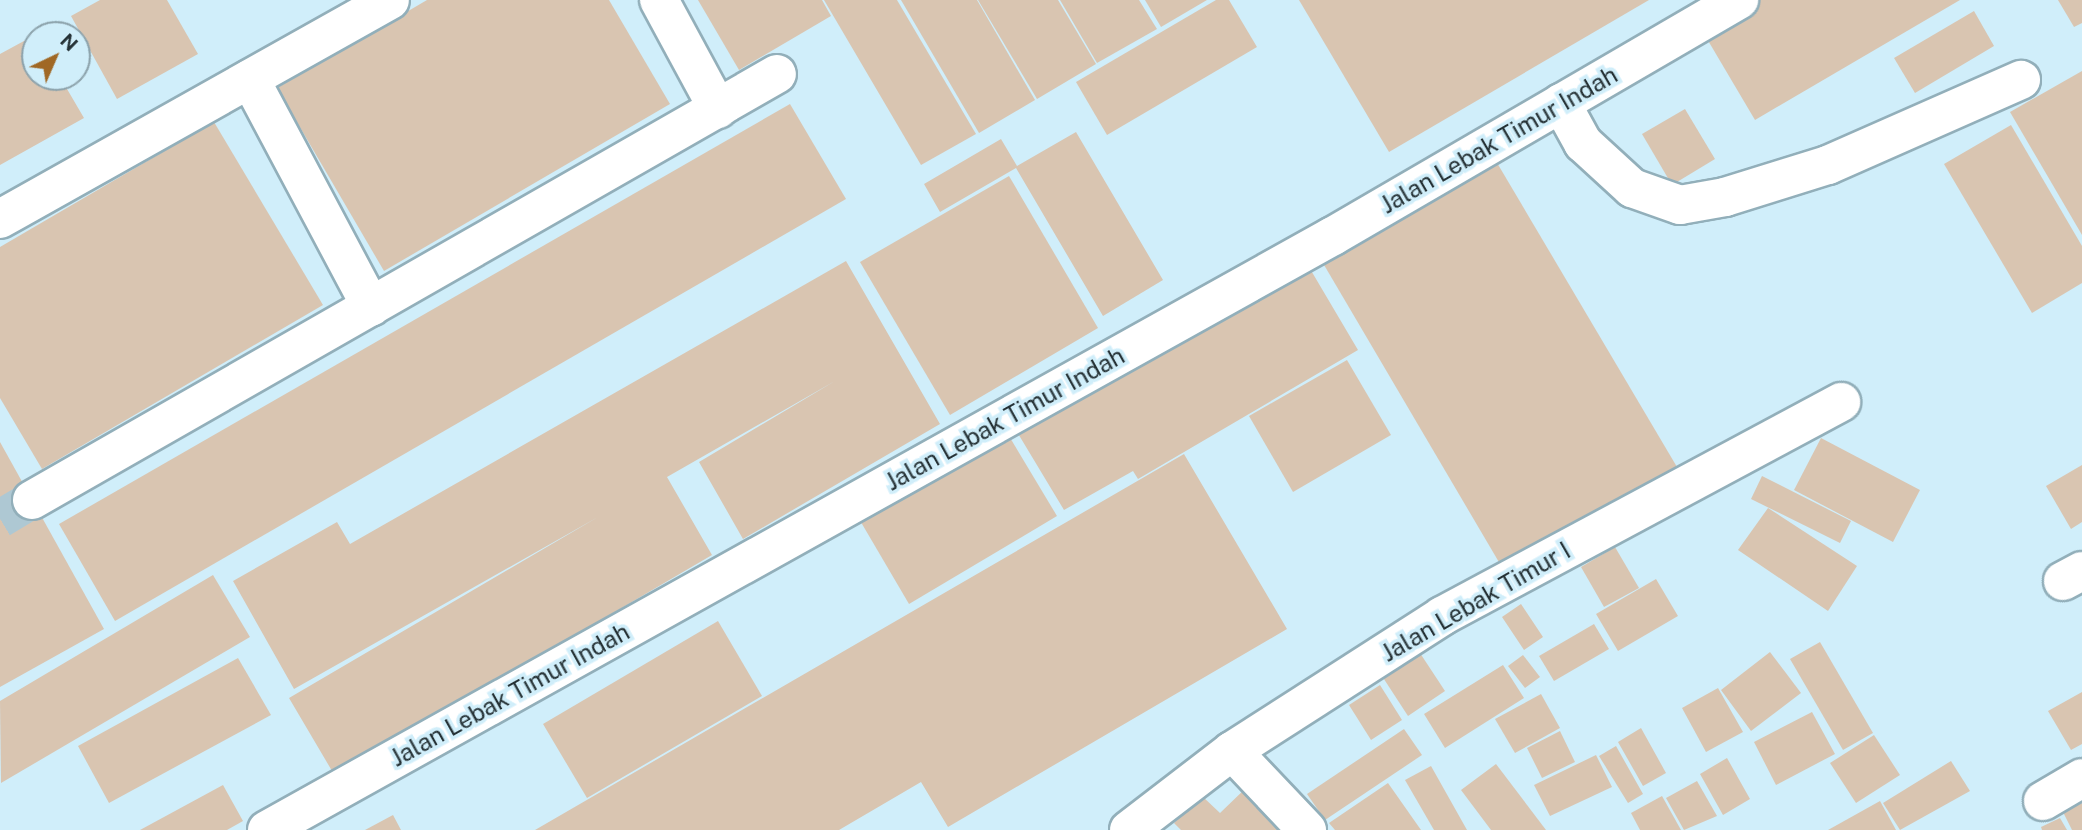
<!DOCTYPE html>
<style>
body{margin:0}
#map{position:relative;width:2082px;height:830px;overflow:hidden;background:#d0eefa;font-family:"Public Sans",sans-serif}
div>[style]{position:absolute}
.building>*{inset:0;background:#d9c5b1}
.minor-tunnel>*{height:38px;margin-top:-19px;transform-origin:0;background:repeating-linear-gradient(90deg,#aec8d3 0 38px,transparent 0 57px)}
.roads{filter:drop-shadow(2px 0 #92afba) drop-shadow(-2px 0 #92afba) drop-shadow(0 2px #92afba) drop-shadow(0 -2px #92afba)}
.minor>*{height:38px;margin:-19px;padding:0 19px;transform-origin:19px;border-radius:19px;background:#fff}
span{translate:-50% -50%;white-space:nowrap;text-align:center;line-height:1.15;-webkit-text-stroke:7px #d0eefa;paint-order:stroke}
.street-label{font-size:24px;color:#253135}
.north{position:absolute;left:21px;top:21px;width:70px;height:70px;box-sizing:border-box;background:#d0eefa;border:2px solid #8ca2ab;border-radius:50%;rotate:44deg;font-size:19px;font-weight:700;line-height:28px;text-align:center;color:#253135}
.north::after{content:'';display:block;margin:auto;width:24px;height:32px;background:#a06825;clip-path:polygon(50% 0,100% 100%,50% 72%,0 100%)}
</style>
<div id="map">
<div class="building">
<i style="clip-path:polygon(100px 0,167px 0,198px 54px,117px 99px,71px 16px)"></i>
<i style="clip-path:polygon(427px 0,609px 0,670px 104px,384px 271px,277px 88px)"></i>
<i style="clip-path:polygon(698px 0,822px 0,831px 16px,739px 70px)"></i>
<i style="clip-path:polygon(824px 0,897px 0,976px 134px,921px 165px)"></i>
<i style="clip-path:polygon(901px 0,977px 0,1035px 100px,979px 133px)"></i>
<i style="clip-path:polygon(978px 0,1058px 0,1096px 64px,1037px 99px)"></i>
<i style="clip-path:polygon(1060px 0,1139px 0,1157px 29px,1097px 63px)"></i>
<i style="clip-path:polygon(1145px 0,1207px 0,1161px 27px)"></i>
<i style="clip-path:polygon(1216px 0,1229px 0,1257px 47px,1107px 135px,1076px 82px)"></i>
<i style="clip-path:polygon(1299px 0,1649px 0,1389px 152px)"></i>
<i style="clip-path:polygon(1747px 0,1960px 0,1755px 120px,1700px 27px)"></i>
<i style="clip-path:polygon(2058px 0,2082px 0,2082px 23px,2074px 27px)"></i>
<i style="clip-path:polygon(1974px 11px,1994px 46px,1915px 93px,1894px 58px)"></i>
<i style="clip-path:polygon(35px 35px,35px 77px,60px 77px,84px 118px,0 165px,0 54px)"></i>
<i style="clip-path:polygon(2082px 71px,2082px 235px,2010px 112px)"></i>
<i style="clip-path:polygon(790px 104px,846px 199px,115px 621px,59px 524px)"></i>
<i style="clip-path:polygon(1685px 109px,1715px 159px,1672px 185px,1642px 134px)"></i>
<i style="clip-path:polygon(214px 122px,323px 305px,42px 469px,0 398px,0 247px)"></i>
<i style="clip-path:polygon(2011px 125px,2082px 246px,2082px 283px,2032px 313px,1944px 164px)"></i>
<i style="clip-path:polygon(1076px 132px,1163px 280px,1103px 316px,1016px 168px,940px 212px,924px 184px,1001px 139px,1017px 166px)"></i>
<i style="clip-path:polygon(1490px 151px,1677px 467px,1503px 569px,1317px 253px)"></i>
<i style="clip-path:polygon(1009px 176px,1098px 328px,950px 415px,860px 262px)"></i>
<i style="clip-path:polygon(846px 261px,940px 424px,743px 539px,699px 462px,835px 381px,667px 477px,712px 555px,335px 776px,289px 698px,598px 517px,294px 689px,233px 581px,337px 522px,350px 544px)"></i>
<i style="clip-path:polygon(1306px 262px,1358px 350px,1138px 479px,1133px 471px,1064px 510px,1011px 422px)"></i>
<i style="clip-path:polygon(1347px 360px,1391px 435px,1293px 492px,1249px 416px)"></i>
<i style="clip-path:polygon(1003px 426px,1057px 516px,909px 604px,855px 512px)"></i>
<i style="clip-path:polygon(1821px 438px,1920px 490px,1893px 542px,1794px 490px)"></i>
<i style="clip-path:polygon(0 442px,104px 629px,0 687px)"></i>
<i style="clip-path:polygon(1184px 454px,1287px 629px,948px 827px,921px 782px,839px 830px,535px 830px)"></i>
<i style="clip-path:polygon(2082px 465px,2082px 522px,2071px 529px,2046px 486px)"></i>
<i style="clip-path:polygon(1762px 476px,1851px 521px,1840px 543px,1751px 499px)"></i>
<i style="clip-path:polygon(1768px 508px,1857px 566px,1828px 611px,1738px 550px)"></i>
<i style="clip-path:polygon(1615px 547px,1639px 588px,1604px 607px,1581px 567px)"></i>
<i style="clip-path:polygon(213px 575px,250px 637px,1px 783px,0 701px)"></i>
<i style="clip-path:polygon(1656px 579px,1678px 616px,1618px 651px,1596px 614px)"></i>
<i style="clip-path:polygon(1521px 604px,1543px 637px,1524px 650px,1502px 617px)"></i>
<i style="clip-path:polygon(718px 621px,762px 696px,587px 798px,543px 724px)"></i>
<i style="clip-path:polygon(1594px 624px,1609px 649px,1554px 681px,1539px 656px)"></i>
<i style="clip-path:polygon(1820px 642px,1873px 733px,1843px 750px,1790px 659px)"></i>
<i style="clip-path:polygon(1418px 650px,1445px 691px,1408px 716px,1380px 673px)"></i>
<i style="clip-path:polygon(1770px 652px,1801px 693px,1751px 731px,1721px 690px)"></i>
<i style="clip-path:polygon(1523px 655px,1540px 677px,1525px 688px,1508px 666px)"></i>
<i style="clip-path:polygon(238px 658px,271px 715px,109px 803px,78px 746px)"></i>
<i style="clip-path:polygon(1503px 665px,1524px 698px,1445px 748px,1424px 714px)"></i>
<i style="clip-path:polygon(1380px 685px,1402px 720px,1371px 740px,1349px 705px)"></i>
<i style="clip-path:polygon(1718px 688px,1743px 732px,1706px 752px,1682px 708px)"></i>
<i style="clip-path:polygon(2082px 692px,2082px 744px,2071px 750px,2048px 711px)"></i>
<i style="clip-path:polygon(1541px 694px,1560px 728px,1515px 753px,1495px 719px)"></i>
<i style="clip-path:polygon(1812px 712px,1835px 754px,1776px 785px,1754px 742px)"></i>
<i style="clip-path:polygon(1641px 728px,1666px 773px,1643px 786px,1618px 742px)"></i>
<i style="clip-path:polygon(1404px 729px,1422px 755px,1325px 820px,1307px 794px)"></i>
<i style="clip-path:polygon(1560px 731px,1575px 762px,1542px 778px,1527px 748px)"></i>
<i style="clip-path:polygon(1874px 735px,1900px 775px,1856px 803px,1830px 763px)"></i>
<i style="clip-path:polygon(1616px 746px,1643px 794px,1628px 803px,1599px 756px)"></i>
<i style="clip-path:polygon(1596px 755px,1612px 787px,1550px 816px,1534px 785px)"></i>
<i style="clip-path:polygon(1727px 758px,1750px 799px,1723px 815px,1700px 774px)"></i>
<i style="clip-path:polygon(1951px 761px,1970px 791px,1900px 830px,1883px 803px)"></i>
<i style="clip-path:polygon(1496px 764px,1546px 830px,1491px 830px,1461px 790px)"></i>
<i style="clip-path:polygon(1431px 766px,1467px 830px,1434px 830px,1405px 780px)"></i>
<i style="clip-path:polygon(1697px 781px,1717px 816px,1684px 830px,1666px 798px)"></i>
<i style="clip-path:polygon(1388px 783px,1421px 830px,1335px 830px,1329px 823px)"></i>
<i style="clip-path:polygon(223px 785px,243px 821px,227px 830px,140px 830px)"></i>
<i style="clip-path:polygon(1247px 787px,1283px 830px,1181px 830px,1174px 823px,1202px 796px,1220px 813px)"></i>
<i style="clip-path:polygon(1662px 796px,1681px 830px,1640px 830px,1631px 813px)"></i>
<i style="clip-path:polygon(1880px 801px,1896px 830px,1828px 830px)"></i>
<i style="clip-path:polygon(2082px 803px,2082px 830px,2072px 830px,2063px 812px)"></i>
<i style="clip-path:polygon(393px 815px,401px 830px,365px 830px)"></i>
<i style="clip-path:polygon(2060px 818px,2067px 830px,2042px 830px,2041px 827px)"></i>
</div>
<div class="minor-tunnel">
<i style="left:0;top:519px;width:37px;rotate:-31deg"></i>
</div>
<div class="roads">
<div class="minor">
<i style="left:659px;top:0;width:124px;rotate:61.6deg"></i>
<i style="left:250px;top:79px;width:258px;rotate:62deg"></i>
<i style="left:1561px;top:103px;width:46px;rotate:61.2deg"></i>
<i style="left:1583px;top:143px;width:67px;rotate:42.6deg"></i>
<i style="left:1632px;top:188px;width:51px;rotate:19.5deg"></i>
<i style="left:1680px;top:205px;width:46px;rotate:-10.1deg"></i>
<i style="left:1725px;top:197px;width:108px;rotate:-17.3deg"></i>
<i style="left:1828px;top:165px;width:211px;rotate:-23.8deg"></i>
<i style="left:0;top:219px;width:447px;rotate:-29.3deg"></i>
<i style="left:32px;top:500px;width:858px;rotate:-29.76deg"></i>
<i style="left:2063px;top:581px;width:21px;rotate:-28deg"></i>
<i style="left:1232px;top:751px;width:109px;rotate:46.5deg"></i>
<i style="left:2043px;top:801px;width:45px;rotate:-30.5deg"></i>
<i style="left:267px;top:830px;width:1220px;rotate:-29.13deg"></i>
<i style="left:1333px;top:236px;width:470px;rotate:-30.2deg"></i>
<i style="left:1129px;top:830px;width:130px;rotate:-37.5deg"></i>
<i style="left:1232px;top:751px;width:250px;rotate:-32.7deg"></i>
<i style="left:1442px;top:616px;width:453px;rotate:-28.2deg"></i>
</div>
</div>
<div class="street-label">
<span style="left:1499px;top:140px;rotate:-30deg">Jalan Lebak Timur Indah</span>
<span style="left:1005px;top:419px;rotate:-29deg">Jalan Lebak Timur Indah</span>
<span style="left:1476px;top:602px;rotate:-30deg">Jalan Lebak Timur I</span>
<span style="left:510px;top:695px;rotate:-29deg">Jalan Lebak Timur Indah</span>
</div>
<div class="north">N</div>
</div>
